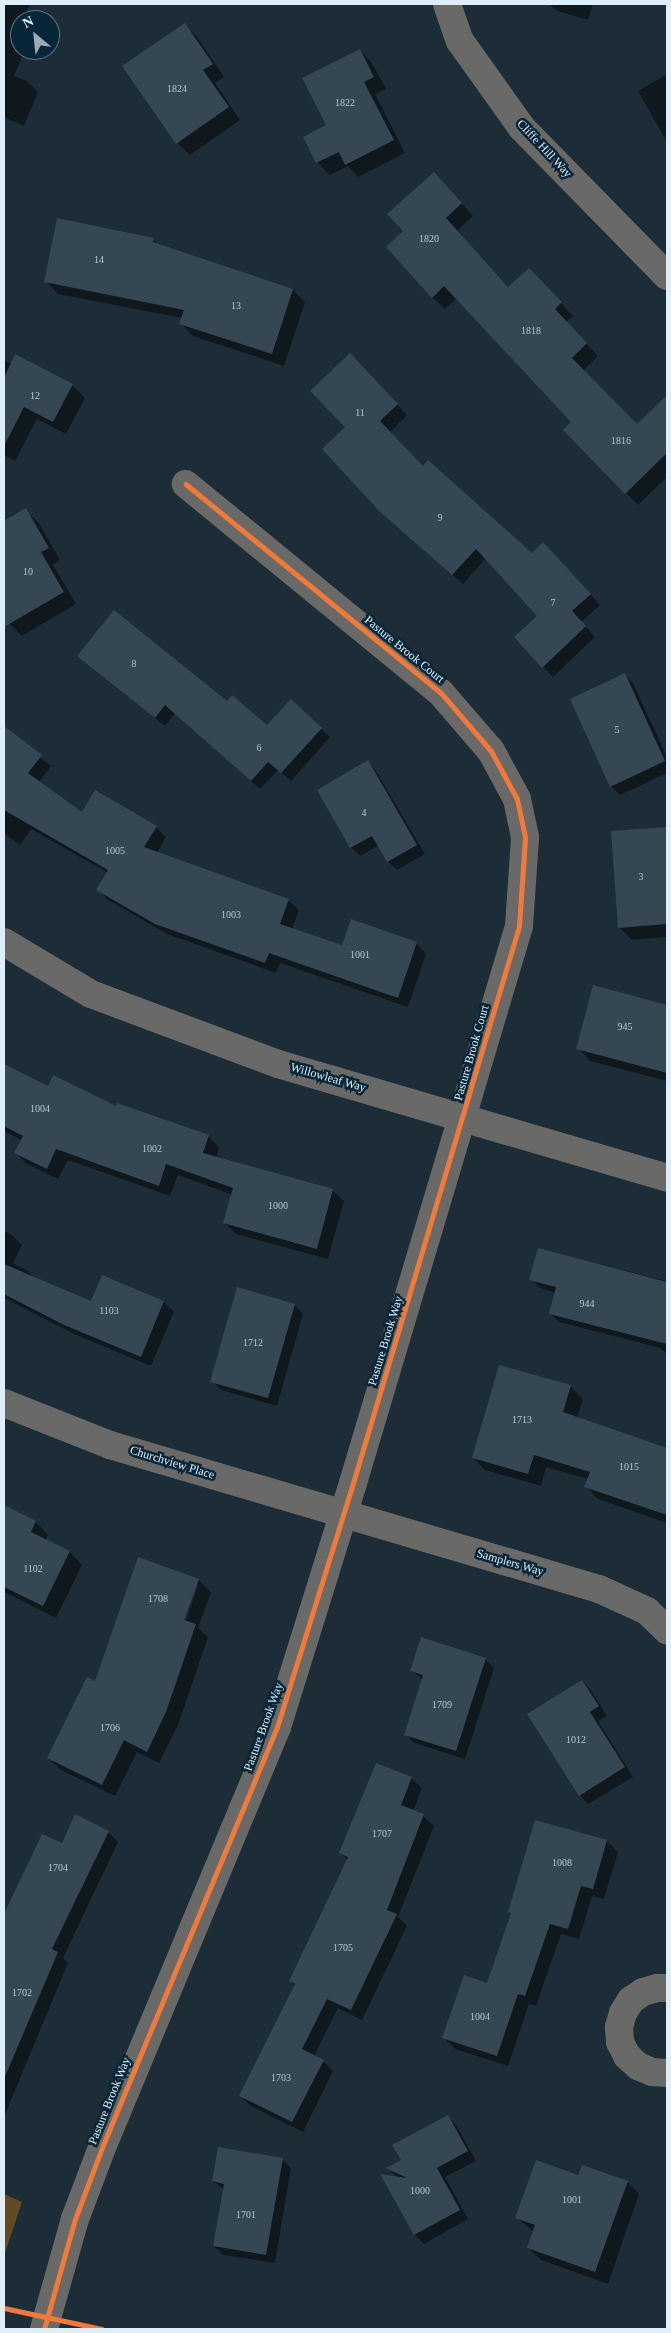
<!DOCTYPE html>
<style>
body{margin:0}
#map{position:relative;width:671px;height:2333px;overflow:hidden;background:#1d2d37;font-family:"Times New Roman",serif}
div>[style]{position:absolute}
.green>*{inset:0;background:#614b21}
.shadow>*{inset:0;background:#0007}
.building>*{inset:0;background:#354752}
.minor>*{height:28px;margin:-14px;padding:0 14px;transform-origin:14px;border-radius:14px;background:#696967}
.cycleway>*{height:5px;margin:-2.5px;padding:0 2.5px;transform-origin:2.5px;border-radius:2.5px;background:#f17a3a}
span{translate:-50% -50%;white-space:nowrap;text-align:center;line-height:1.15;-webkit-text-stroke:5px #072637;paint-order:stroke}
.number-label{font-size:10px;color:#b4c5d1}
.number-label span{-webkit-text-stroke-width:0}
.street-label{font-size:12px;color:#deeffb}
.frame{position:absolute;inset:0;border:5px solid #deeffb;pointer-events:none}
.north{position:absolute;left:10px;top:10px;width:50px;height:50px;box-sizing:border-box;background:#072637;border:1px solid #5d7685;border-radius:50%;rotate:332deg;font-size:14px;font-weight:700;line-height:20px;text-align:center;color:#deeffb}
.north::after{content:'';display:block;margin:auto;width:18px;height:22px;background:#9aabb6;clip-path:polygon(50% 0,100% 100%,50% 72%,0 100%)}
</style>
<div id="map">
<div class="green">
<i style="clip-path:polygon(4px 2194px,22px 2202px,4px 2256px)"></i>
</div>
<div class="shadow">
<i style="clip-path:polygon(4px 4px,30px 4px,23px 20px,20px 20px,18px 33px,20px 35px,20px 50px,25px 50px,14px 76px,27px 81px,38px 92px,24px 126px,4px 117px)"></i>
<i style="clip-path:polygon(549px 4px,593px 4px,588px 20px,557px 11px)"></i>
<i style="clip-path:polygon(184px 24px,197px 37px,224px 77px,215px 83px,240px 120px,190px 155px,177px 143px)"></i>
<i style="clip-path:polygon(360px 50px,372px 63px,386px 89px,375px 94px,405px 153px,358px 177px,348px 166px,330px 175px,317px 162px,328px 125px)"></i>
<i style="clip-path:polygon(667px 74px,667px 142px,638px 91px)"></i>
<i style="clip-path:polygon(446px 186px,473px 216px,457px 231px,509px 288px,542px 282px,573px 316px,566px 322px,598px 356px,583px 371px,637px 426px,661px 402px,667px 408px,667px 477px,638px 505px,564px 430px,573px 422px,457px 298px,445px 309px,432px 297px,405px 231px)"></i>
<i style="clip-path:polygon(153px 239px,160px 246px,293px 290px,305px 302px,284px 366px,193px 336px,180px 323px,182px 318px,58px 294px,46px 281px)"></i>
<i style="clip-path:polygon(4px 361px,72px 385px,85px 398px,66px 434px,37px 419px,15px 461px,4px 455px)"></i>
<i style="clip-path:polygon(360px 365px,407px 415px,390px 432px,423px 468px,532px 554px,582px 585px,600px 605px,581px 622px,595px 637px,553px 677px,543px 667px,539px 616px,486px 558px,463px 584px,391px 521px,346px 427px)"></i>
<i style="clip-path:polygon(25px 510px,38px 522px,60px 560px,53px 565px,76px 604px,22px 636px,10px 624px,4px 613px,4px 522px)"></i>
<i style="clip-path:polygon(88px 664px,227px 702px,267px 727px,321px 728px,330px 737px,291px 781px,278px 770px,260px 789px,175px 713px,165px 726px)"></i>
<i style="clip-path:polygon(624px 674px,633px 683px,667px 757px,667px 773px,620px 795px,611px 786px)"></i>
<i style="clip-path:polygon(4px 728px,51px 766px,39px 782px,83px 814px,156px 827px,166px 837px,157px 853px,288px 900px,299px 910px,292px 929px,343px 947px,416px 943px,426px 954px,408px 1007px,280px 963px,276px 973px,167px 934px,108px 900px,98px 889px,108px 873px,31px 829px,20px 845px,4px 833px)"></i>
<i style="clip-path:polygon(368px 762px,376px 771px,425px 854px,397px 870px,388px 862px,379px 845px,360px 856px,351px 847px)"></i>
<i style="clip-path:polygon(667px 828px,667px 937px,632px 940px,619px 927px,612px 832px)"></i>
<i style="clip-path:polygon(594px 987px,667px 1007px,667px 1081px,590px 1061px,578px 1048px)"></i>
<i style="clip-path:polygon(4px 1066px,48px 1087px,208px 1136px,219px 1147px,216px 1158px,332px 1190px,344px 1201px,328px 1259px,236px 1234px,225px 1223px,233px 1195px,178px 1175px,170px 1196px,68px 1160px,58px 1179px,27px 1164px,16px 1153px,22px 1140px,4px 1131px)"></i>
<i style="clip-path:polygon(4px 1231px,12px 1235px,22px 1245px,13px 1263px,28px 1271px,35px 1279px,91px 1303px,102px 1277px,164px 1302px,174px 1312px,151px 1366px,74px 1334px,4px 1298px)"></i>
<i style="clip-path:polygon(538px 1249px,667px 1281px,667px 1354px,660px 1348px,559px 1322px,551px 1314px,556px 1293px,540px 1288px,531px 1279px)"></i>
<i style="clip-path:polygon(294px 1305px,303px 1314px,277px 1406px,221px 1390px,212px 1381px)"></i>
<i style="clip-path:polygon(570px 1386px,583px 1399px,577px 1418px,667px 1449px,667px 1523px,598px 1499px,586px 1486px,588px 1479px,546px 1467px,541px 1486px,485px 1470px,473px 1458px)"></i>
<i style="clip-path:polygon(4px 1507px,36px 1522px,48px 1535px,45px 1540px,70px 1552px,82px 1565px,56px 1618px,4px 1592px)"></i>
<i style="clip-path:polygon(evenodd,198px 1580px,211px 1592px,198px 1628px,208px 1637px,178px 1725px,159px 1763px,137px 1752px,115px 1796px,61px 1770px,48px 1758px,96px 1683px,198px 1580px,195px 1585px,198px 1585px,184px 1626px,181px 1625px,195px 1585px)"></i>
<i style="clip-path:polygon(485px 1659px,494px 1668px,465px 1759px,414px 1743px,405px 1734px,423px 1680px,412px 1671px)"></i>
<i style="clip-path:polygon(582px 1681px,591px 1690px,607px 1716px,598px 1721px,633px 1777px,588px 1804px,580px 1795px)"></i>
<i style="clip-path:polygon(411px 1778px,422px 1788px,413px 1811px,423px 1816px,434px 1826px,398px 1917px,407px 1926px,362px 2020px,338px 2008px,314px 2056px,323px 2061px,333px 2071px,303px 2132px,251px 2106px,240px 2096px,295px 1986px,290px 1981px,348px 1860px,341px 1853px)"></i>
<i style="clip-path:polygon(536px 1821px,607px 1841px,618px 1852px,604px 1899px,592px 1896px,579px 1939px,561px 1934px,536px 2006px,529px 2004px,508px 2066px,455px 2049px,444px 2038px,488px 1984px,512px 1914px)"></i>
<i style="clip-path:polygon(108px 1832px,118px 1842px,63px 1958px,68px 1963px,4px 2117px,4px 1920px,15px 1894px,62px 1844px)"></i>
<i style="clip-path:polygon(447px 2116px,456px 2125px,476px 2161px,445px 2177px,468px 2219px,424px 2244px,415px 2235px,382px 2176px,398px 2178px,388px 2168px,403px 2160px)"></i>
<i style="clip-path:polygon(282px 2159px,291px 2168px,275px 2263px,223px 2255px,214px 2246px,224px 2190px,213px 2181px)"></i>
<i style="clip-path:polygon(579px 2176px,627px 2182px,639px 2194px,608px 2284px,541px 2260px,528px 2248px,534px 2232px,517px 2218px)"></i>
</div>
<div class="building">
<i style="clip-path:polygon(185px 23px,213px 64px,203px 70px,229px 107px,176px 144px,122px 66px)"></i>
<i style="clip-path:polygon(360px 49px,374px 77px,364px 82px,394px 140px,345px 165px,339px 152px,316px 163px,303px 137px,326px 125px,302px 78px)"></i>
<i style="clip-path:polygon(434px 172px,462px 203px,446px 218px,508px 287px,529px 268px,562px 302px,555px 309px,587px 343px,572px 358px,637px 424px,667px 395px,667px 453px,625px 494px,563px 430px,571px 422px,444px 286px,432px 298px,386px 247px,403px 231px,387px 214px)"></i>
<i style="clip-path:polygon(57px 218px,154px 238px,153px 242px,293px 289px,272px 354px,179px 324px,184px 310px,44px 282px)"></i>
<i style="clip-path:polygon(350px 353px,398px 404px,380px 421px,423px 466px,428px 460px,532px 553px,543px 542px,591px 594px,572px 611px,586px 626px,542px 668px,514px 637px,537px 616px,476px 549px,452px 575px,379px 511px,322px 449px,345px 427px,310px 391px)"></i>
<i style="clip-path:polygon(15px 354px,73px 384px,53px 422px,24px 407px,4px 446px,4px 378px)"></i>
<i style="clip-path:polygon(26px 508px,49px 548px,41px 552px,64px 592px,4px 627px,4px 521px)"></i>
<i style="clip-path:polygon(114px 610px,227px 701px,232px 695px,267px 725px,291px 699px,322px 728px,281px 773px,268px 762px,251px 781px,165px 705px,155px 718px,77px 656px)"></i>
<i style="clip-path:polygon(625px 673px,665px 761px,610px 787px,570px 699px)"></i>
<i style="clip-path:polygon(4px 726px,42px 755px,28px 773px,82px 812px,95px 790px,157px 826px,144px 847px,289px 899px,280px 924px,342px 945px,351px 919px,417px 942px,398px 998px,269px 953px,265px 963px,155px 924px,96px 890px,108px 870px,4px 810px)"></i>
<i style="clip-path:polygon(368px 760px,417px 845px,387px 862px,372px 836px,350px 848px,317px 790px)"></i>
<i style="clip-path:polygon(667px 827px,667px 924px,618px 928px,611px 831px)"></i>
<i style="clip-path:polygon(593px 985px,667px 1005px,667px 1073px,576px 1049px)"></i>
<i style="clip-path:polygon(4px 1064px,48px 1086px,53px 1075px,116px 1106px,117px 1103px,209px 1135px,203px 1153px,333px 1189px,317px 1249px,223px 1223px,233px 1188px,166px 1164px,159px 1186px,56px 1149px,47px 1169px,14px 1153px,23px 1136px,4px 1126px)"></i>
<i style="clip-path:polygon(538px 1248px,667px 1282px,667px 1344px,549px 1314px,556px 1287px,529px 1280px)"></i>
<i style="clip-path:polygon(4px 1264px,91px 1301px,102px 1275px,164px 1301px,141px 1357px,62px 1324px,4px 1294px)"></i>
<i style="clip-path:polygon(237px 1287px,295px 1304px,268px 1398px,210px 1382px)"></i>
<i style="clip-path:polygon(499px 1365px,571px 1385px,563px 1412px,667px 1448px,667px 1515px,584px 1487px,590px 1472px,534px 1455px,528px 1474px,472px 1458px)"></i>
<i style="clip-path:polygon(4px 1505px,36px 1521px,31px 1532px,70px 1551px,43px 1606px,4px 1587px)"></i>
<i style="clip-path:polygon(138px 1557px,199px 1579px,184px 1620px,196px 1624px,166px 1712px,147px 1752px,124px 1740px,102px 1785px,47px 1758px,87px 1677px,95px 1681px)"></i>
<i style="clip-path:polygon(421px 1637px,486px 1658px,456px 1751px,404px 1735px,423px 1675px,410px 1671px)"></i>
<i style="clip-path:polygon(582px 1680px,599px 1706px,590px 1712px,625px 1767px,579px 1796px,527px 1714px)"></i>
<i style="clip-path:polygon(376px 1763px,412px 1777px,401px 1805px,424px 1814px,387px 1910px,397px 1914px,351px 2010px,327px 1999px,302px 2049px,324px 2060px,292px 2122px,239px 2096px,295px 1984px,289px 1981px,348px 1857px,339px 1853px)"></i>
<i style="clip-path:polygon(75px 1814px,109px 1831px,52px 1949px,58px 1952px,4px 2079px,4px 1914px,42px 1834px,62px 1843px)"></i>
<i style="clip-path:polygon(535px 1820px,607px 1840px,593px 1889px,581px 1886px,568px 1929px,550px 1924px,525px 1996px,518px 1994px,497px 2056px,442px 2038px,464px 1975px,487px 1983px,511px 1913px,508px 1912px)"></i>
<i style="clip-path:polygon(448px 2115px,468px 2151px,437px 2168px,460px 2210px,414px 2235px,380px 2174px,407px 2178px,386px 2168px,401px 2160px,392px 2145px)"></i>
<i style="clip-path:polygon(218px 2147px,283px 2158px,266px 2255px,213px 2246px,224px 2184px,212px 2181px)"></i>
<i style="clip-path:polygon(536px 2160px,578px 2175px,582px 2165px,628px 2181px,595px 2272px,527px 2248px,535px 2225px,515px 2218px)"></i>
</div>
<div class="minor">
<i style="left:447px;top:4px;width:39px;rotate:71deg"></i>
<i style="left:460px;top:41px;width:107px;rotate:54.5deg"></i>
<i style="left:522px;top:128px;width:207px;rotate:45.6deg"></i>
<i style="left:4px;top:942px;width:101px;rotate:30.9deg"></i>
<i style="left:91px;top:994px;width:200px;rotate:20.5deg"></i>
<i style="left:278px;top:1064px;width:405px;rotate:16.3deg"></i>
<i style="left:4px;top:1403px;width:114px;rotate:21.6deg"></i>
<i style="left:110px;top:1445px;width:510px;rotate:16.41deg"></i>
<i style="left:599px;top:1589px;width:53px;rotate:24.6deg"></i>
<i style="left:647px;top:1611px;width:28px;rotate:44deg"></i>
<i style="left:667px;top:1988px;width:10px;rotate:180deg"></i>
<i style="left:657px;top:1988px;width:15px;rotate:164deg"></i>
<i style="left:643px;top:1992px;width:14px;rotate:146deg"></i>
<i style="left:631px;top:2000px;width:15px;rotate:122deg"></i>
<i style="left:623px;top:2013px;width:15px;rotate:106deg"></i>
<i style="left:619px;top:2027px;width:15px;rotate:86deg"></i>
<i style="left:620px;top:2042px;width:16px;rotate:63deg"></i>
<i style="left:627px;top:2056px;width:15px;rotate:42deg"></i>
<i style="left:638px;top:2066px;width:15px;rotate:23deg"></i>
<i style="left:652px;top:2072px;width:15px;rotate:4deg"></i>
<i style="left:44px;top:2329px;width:114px;rotate:-74.3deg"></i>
<i style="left:75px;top:2219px;width:79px;rotate:-69.3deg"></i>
<i style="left:103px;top:2145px;width:453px;rotate:-67.4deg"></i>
<i style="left:277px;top:1727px;width:256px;rotate:-72.7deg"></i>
<i style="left:353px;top:1483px;width:581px;rotate:-73.4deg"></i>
<i style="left:519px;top:926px;width:89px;rotate:-86.1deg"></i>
<i style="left:525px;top:837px;width:39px;rotate:-102deg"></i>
<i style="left:517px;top:799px;width:55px;rotate:-118.4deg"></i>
<i style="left:491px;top:751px;width:77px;rotate:-130.8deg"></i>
<i style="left:441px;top:693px;width:330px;rotate:-140.7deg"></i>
</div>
<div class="cycleway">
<i style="left:4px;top:2308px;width:100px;rotate:12.1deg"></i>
<i style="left:44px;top:2329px;width:114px;rotate:-74.3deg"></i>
<i style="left:75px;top:2219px;width:79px;rotate:-69.3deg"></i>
<i style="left:103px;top:2145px;width:453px;rotate:-67.4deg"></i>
<i style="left:277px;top:1727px;width:256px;rotate:-72.7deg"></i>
<i style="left:353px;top:1483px;width:581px;rotate:-73.4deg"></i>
<i style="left:519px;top:926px;width:89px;rotate:-86.1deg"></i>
<i style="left:525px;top:837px;width:39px;rotate:-102deg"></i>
<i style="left:517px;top:799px;width:55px;rotate:-118.4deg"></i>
<i style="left:491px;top:751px;width:77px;rotate:-130.8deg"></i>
<i style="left:441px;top:693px;width:330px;rotate:-140.7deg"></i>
</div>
<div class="number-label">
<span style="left:177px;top:89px">1824</span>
<span style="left:345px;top:103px">1822</span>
<span style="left:429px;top:239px">1820</span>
<span style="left:99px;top:260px">14</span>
<span style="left:236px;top:306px">13</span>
<span style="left:531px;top:331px">1818</span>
<span style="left:35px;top:396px">12</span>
<span style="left:360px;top:413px">11</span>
<span style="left:621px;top:441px">1816</span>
<span style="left:440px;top:518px">9</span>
<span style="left:28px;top:572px">10</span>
<span style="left:553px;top:603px">7</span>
<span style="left:134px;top:664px">8</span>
<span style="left:617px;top:730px">5</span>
<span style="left:259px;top:748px">6</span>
<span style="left:364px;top:813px">4</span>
<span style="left:115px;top:851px">1005</span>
<span style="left:641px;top:877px">3</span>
<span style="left:231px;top:915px">1003</span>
<span style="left:360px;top:955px">1001</span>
<span style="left:625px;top:1027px">945</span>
<span style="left:40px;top:1109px">1004</span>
<span style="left:152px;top:1149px">1002</span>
<span style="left:278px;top:1206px">1000</span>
<span style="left:587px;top:1304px">944</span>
<span style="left:109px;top:1311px">1103</span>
<span style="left:253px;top:1343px">1712</span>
<span style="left:522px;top:1420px">1713</span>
<span style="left:629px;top:1467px">1015</span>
<span style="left:33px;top:1569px">1102</span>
<span style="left:158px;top:1599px">1708</span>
<span style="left:442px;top:1705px">1709</span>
<span style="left:110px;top:1728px">1706</span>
<span style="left:576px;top:1740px">1012</span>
<span style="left:382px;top:1834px">1707</span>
<span style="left:562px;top:1863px">1008</span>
<span style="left:58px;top:1868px">1704</span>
<span style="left:343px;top:1948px">1705</span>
<span style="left:22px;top:1993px">1702</span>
<span style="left:480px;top:2017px">1004</span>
<span style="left:281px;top:2078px">1703</span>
<span style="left:420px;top:2191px">1000</span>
<span style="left:572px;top:2200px">1001</span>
<span style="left:246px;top:2215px">1701</span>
</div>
<div class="street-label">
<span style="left:544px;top:149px;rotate:47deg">Cliffe Hill Way</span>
<span style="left:404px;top:650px;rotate:39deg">Pasture Brook Court</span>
<span style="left:472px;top:1053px;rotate:-74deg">Pasture Brook Court</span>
<span style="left:328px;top:1078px;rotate:16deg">Willowleaf Way</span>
<span style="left:386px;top:1341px;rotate:-73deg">Pasture Brook Way</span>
<span style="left:172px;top:1463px;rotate:17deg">Churchview Place</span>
<span style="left:510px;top:1563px;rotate:16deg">Samplers Way</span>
<span style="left:264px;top:1727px;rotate:-70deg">Pasture Brook Way</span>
<span style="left:110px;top:2101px;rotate:-68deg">Pasture Brook Way</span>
</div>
<div class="frame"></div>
<div class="north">N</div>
</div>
